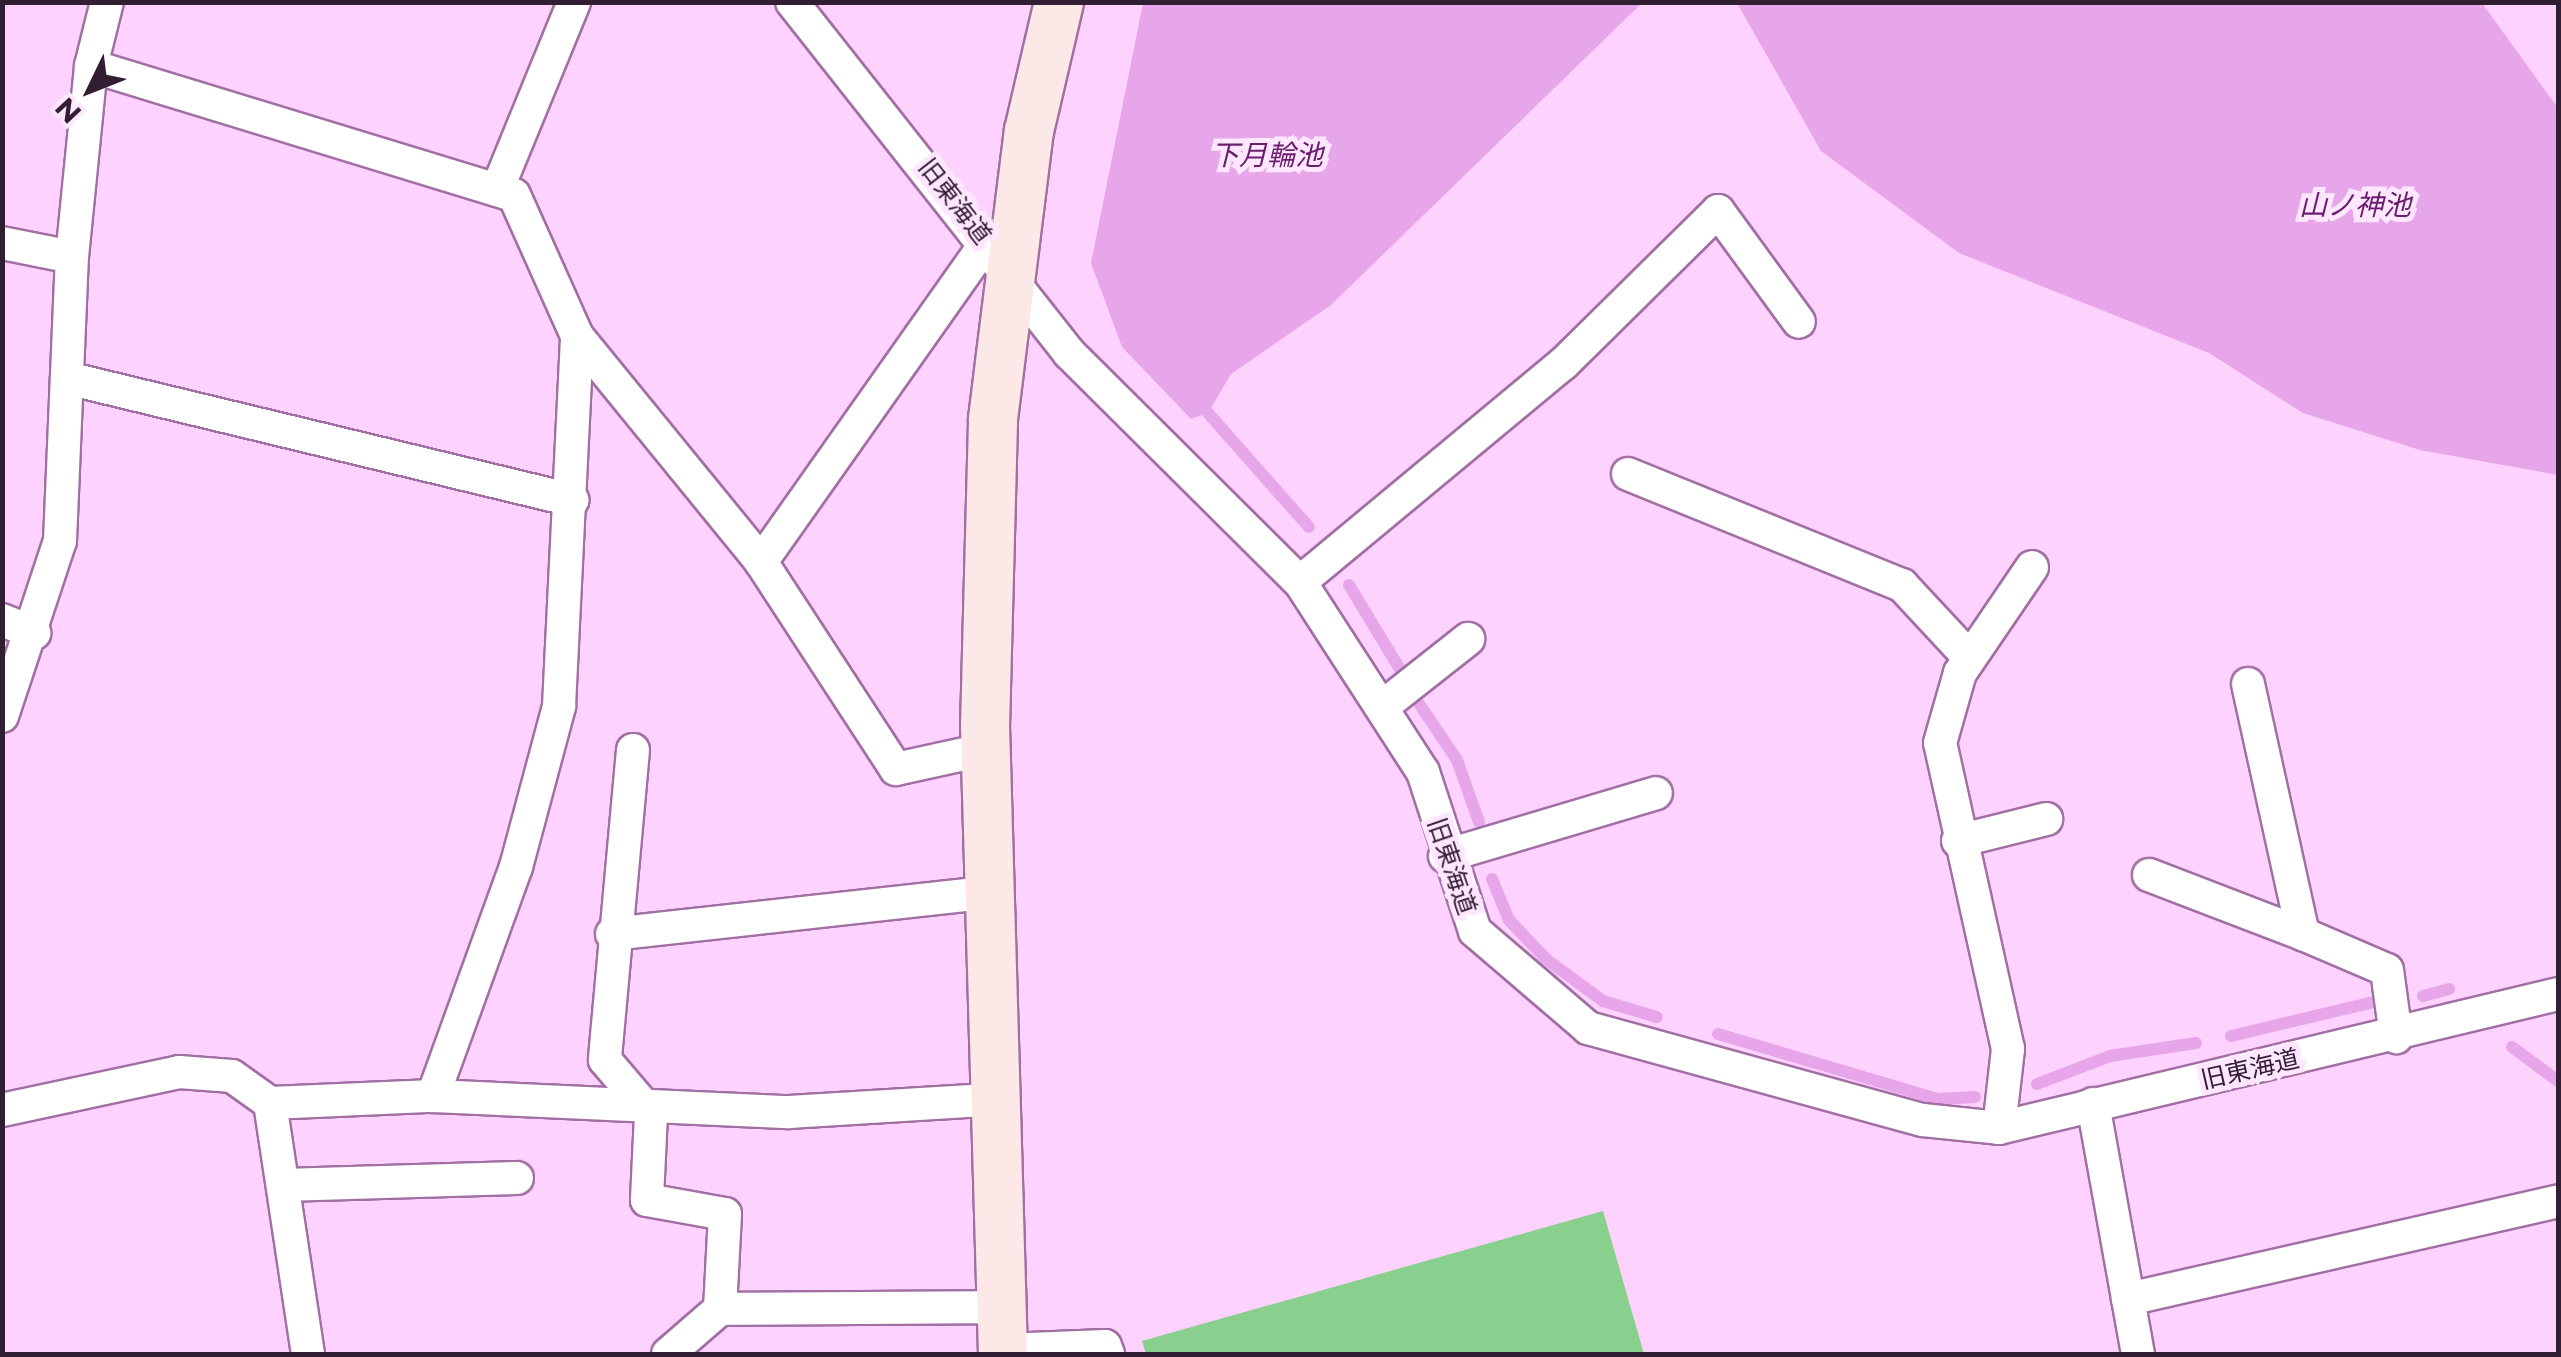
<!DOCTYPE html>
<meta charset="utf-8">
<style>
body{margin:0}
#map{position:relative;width:2561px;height:1357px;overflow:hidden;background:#fed2ff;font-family:Montserrat,"Noto Sans JP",sans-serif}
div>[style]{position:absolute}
.water>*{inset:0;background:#e7a6e9}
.stream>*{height:12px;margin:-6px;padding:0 6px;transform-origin:6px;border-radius:6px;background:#e7a6e9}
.building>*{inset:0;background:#89cf8d}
.roads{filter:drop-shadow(2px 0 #a16fa3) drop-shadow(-2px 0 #a16fa3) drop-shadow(0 2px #a16fa3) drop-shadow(0 -2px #a16fa3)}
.street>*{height:32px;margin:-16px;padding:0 16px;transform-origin:16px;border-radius:16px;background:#fff}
.secondary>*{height:48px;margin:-24px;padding:0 24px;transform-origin:24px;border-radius:24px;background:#fbe8e7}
span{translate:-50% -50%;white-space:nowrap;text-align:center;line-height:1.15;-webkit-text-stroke:10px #fee7fe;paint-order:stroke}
.street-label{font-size:25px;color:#321e33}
.water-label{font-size:28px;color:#691d6d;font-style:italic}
.frame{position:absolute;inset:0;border:5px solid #321e33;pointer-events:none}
.north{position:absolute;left:40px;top:40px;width:100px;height:100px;-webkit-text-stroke:8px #fee7fe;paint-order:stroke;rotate:227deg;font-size:28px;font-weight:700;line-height:40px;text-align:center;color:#321e33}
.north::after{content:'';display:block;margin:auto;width:35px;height:45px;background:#321e33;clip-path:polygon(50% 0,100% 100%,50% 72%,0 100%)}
</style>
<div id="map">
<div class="water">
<i style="clip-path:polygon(1143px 3px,1143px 2px,1642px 3px,1331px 305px,1231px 374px,1208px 413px,1191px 419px,1122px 347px,1091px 263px)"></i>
<i style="clip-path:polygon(1737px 3px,2482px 3px,2558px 108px,2558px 475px,2420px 450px,2303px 413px,2209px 353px,1959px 253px,1821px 151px)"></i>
</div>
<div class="stream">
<i style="left:1208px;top:413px;width:152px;rotate:48.5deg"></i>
<i style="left:1349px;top:585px;width:100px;rotate:58.8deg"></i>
<i style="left:1420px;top:705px;width:66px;rotate:56.1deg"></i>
<i style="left:1457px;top:760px;width:66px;rotate:70.5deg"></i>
<i style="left:1492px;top:879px;width:44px;rotate:67.5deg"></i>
<i style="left:1509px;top:920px;width:54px;rotate:46.5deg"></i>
<i style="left:1546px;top:959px;width:71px;rotate:36.4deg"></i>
<i style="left:1603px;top:1001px;width:56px;rotate:16.5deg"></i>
<i style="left:2423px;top:996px;width:27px;rotate:-15deg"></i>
<i style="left:1718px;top:1034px;width:229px;rotate:16.5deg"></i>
<i style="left:1938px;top:1099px;width:37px;rotate:-3deg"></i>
<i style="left:2231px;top:1036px;width:143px;rotate:-13.4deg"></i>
<i style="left:2512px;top:1047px;width:57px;rotate:36.5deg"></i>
<i style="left:2037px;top:1084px;width:78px;rotate:-21deg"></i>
<i style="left:2110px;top:1056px;width:87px;rotate:-8.6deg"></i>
</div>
<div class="building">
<i style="clip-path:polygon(1603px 1211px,1644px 1354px,1146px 1354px,1142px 1341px)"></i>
</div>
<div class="roads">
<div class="street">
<i style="left:792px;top:2px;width:447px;rotate:51.7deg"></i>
<i style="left:1069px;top:353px;width:325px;rotate:44.8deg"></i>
<i style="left:1300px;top:582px;width:226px;rotate:57.1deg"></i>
<i style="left:1423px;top:772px;width:167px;rotate:71.9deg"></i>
<i style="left:1475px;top:931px;width:149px;rotate:40.6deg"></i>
<i style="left:1588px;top:1028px;width:347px;rotate:15.4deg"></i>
<i style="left:1923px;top:1120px;width:76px;rotate:6deg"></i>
<i style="left:1999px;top:1128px;width:575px;rotate:-13.48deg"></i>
<i style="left:91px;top:66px;width:442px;rotate:17deg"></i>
<i style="left:514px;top:195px;width:154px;rotate:65.9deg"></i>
<i style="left:577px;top:336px;width:291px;rotate:50.8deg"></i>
<i style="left:761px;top:562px;width:247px;rotate:56.9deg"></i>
<i style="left:896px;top:769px;width:93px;rotate:-12.4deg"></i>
<i style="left:497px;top:190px;width:203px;rotate:-67.7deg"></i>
<i style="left:2px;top:243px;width:71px;rotate:11.3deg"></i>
<i style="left:67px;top:378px;width:520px;rotate:13.58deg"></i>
<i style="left:1628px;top:474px;width:296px;rotate:22.1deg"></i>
<i style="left:1902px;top:585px;width:98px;rotate:47.1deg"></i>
<i style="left:761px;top:562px;width:392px;rotate:-54.8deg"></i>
<i style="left:1300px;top:582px;width:342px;rotate:-39.7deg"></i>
<i style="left:1563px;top:364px;width:218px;rotate:-44.6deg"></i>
<i style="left:1718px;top:211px;width:137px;rotate:53.9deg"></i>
<i style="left:2px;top:620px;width:35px;rotate:22deg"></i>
<i style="left:2248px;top:684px;width:256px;rotate:77.6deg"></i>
<i style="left:2303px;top:934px;width:91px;rotate:23.2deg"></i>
<i style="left:2387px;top:970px;width:68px;rotate:82.3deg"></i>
<i style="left:1382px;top:707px;width:110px;rotate:-38.3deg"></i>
<i style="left:2px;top:716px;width:184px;rotate:-71.7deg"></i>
<i style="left:60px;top:541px;width:284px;rotate:-87.6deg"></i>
<i style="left:72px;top:257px;width:192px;rotate:-84.3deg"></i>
<i style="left:91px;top:66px;width:66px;rotate:-76deg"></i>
<i style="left:633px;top:750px;width:311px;rotate:95.2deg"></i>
<i style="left:605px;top:1060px;width:71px;rotate:49.6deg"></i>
<i style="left:651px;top:1114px;width:86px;rotate:92.7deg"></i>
<i style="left:647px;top:1200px;width:79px;rotate:10.2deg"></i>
<i style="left:725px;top:1214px;width:95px;rotate:93deg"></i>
<i style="left:720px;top:1309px;width:283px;rotate:-0.4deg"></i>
<i style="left:1958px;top:841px;width:91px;rotate:-14deg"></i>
<i style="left:1445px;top:856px;width:220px;rotate:-16.6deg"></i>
<i style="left:2149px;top:875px;width:165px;rotate:21deg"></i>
<i style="left:612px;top:934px;width:382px;rotate:-6.3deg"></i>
<i style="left:433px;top:1096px;width:244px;rotate:-70.1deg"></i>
<i style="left:516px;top:867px;width:167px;rotate:-75deg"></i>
<i style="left:559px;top:706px;width:370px;rotate:-87.2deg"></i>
<i style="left:270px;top:1103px;width:254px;rotate:81.4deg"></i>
<i style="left:2093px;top:1104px;width:254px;rotate:79.8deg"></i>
<i style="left:2px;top:1110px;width:181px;rotate:-12.1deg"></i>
<i style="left:179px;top:1072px;width:53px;rotate:4.3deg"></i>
<i style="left:232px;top:1076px;width:47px;rotate:35.4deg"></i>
<i style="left:270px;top:1103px;width:163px;rotate:-2.5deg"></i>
<i style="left:433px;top:1096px;width:356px;rotate:2.6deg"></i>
<i style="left:789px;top:1112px;width:211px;rotate:-3.5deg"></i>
<i style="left:1999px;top:1128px;width:80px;rotate:-83.5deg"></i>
<i style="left:2008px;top:1049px;width:313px;rotate:-102.5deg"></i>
<i style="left:1940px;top:743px;width:73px;rotate:-74.1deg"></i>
<i style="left:1960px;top:673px;width:128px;rotate:-55.8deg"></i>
<i style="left:283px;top:1185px;width:234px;rotate:-1.7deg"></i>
<i style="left:2128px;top:1299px;width:441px;rotate:-12.8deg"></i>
<i style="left:1003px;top:1350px;width:102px;rotate:-2.2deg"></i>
<i style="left:1105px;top:1346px;width:9px;rotate:69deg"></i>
<i style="left:668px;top:1354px;width:69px;rotate:-40.9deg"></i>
</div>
<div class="secondary">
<i style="left:1003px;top:1354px;width:627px;rotate:-91.64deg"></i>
<i style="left:985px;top:727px;width:308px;rotate:-88.5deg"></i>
<i style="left:993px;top:419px;width:290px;rotate:-82.9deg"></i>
<i style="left:1029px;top:131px;width:132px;rotate:-76.9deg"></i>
</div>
</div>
<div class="street-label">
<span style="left:955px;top:201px;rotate:52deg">旧東海道</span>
<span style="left:1452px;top:866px;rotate:71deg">旧東海道</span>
<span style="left:2250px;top:1069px;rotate:-13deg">旧東海道</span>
</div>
<div class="water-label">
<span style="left:1267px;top:155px">下月輪池</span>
<span style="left:2355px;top:205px">山ノ神池</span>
</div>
<div class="frame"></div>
<div class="north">N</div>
</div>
